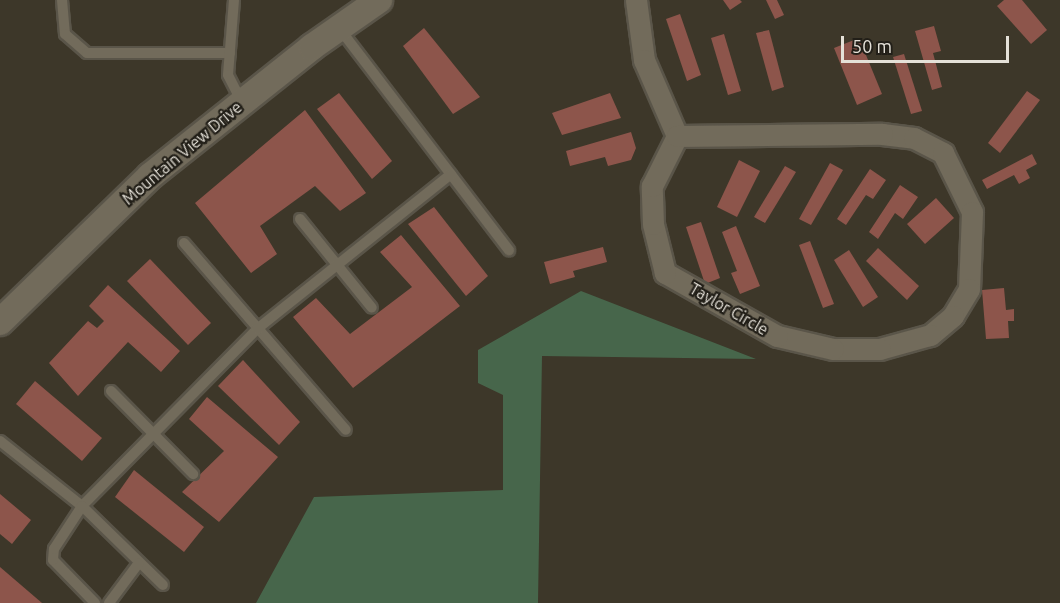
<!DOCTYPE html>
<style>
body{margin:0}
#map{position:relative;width:1060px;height:603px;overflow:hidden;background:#3d3729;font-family:Ubuntu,sans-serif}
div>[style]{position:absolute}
.green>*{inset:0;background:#47664b}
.building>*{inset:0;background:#8d554b}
.roads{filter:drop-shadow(2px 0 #5a5549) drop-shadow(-2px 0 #5a5549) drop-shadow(0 2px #5a5549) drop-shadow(0 -2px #5a5549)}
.service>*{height:10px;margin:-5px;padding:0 5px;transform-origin:5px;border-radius:5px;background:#726b5b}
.minor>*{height:21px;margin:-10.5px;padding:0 10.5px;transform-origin:10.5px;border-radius:10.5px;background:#726b5b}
.tertiary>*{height:26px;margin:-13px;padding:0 13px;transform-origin:13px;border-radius:13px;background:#726b5b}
span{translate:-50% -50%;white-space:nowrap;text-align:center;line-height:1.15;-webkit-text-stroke:4.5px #221f18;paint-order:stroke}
.street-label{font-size:16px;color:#e5e1d8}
.scale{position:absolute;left:841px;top:36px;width:168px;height:27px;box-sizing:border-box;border:3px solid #e5e1d8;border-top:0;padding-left:8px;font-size:18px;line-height:21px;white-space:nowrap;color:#e5e1d8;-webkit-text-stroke:4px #221f18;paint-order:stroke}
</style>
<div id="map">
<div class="green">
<i style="clip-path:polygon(581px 291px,756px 359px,542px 356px,538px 603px,256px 603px,314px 497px,503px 490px,503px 395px,478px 383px,478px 350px)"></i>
</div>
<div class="building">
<i style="clip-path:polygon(723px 0,740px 0,742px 2px,730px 10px)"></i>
<i style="clip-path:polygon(766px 0,777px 0,784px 15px,775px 19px)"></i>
<i style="clip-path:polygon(1004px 0,1022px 0,1047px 30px,1031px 44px,997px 6px)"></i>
<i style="clip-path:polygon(680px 14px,701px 75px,687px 81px,666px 19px)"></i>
<i style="clip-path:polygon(934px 26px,941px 51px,933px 53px,942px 87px,932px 90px,915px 31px)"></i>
<i style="clip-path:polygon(424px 28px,480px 97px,453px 114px,403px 46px)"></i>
<i style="clip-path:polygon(769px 30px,784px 87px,772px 91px,756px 33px)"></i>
<i style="clip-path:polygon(724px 34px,741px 91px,728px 95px,711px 38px)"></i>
<i style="clip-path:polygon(859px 38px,882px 94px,857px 105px,834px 48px)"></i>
<i style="clip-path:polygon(904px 54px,922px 111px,911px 114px,893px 57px)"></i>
<i style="clip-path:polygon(1027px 91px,1040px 100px,1000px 153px,988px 143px)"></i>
<i style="clip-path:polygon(339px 93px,392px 161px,372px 179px,317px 109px)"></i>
<i style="clip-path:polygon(610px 93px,621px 118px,562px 135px,552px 113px)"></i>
<i style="clip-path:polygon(305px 110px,366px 193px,340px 211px,315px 186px,260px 226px,277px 254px,251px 273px,195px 203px)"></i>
<i style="clip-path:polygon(631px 132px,636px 148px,631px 160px,608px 166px,605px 157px,570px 166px,566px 151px)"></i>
<i style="clip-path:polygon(1032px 154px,1037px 164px,1026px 170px,1030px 178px,1019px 184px,1014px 175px,987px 189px,982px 180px)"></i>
<i style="clip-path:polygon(739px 160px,760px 171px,737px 217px,717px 207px)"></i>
<i style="clip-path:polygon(830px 163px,843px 170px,811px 225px,799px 219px)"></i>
<i style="clip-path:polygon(785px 166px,796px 172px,765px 223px,754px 217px)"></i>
<i style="clip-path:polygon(870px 169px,886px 180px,873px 199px,866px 195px,846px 225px,837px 219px)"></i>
<i style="clip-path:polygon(900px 185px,918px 197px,903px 219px,895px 213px,878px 239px,869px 232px)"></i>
<i style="clip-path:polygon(936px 198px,954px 218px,925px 244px,907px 224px)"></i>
<i style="clip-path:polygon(434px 207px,488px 276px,466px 296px,408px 224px)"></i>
<i style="clip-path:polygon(701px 222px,720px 278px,705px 284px,686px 227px)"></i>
<i style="clip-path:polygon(736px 226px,760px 286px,740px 294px,731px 273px,737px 271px,722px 232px)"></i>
<i style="clip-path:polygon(401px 235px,460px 306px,353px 388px,293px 317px,316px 298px,350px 334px,412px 287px,380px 252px)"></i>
<i style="clip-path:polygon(810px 241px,834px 304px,823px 308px,799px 245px)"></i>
<i style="clip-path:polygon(603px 247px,607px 262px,573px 271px,575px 277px,550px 284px,544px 262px)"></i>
<i style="clip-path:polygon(878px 248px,919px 286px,907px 300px,866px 261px)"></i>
<i style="clip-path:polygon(849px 250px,878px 297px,863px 307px,834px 260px)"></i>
<i style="clip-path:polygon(150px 259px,211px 323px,188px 345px,127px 281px)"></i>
<i style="clip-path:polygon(108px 285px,180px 351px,161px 372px,128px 342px,78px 396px,49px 363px,88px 321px,97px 328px,104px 321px,89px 306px)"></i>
<i style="clip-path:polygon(1004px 288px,1006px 310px,1014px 309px,1014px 321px,1008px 321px,1009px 338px,986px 339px,982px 290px)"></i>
<i style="clip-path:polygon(243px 360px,300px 422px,279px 445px,218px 386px)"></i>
<i style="clip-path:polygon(35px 381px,102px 438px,82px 461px,16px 404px)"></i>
<i style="clip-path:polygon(207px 397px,278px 457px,219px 522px,182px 492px,224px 451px,189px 419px)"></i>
<i style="clip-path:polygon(134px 470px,204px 527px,184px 552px,115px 497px)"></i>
<i style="clip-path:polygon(0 494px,31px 520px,12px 544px,0 534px)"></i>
<i style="clip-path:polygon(0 567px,42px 603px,0 603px)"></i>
</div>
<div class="roads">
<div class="service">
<i style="left:62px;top:0;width:34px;rotate:85deg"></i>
<i style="left:65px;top:34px;width:29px;rotate:41deg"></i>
<i style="left:87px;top:53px;width:143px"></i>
<i style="left:234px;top:0;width:75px;rotate:94.6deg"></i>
<i style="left:228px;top:75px;width:30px;rotate:63deg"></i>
<i style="left:339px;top:28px;width:280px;rotate:52.6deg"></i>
<i style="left:300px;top:219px;width:114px;rotate:51deg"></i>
<i style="left:184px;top:243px;width:247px;rotate:49.1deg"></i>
<i style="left:111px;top:391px;width:117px;rotate:45.3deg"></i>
<i style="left:0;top:441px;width:105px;rotate:38.4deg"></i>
<i style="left:82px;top:506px;width:249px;rotate:-45.3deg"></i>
<i style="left:257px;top:329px;width:248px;rotate:-38.6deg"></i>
<i style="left:95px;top:603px;width:60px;rotate:-134.3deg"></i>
<i style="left:53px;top:560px;width:11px;rotate:-85deg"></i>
<i style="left:54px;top:549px;width:51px;rotate:-56.9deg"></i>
<i style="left:82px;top:506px;width:113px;rotate:44.3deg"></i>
<i style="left:109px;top:603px;width:49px;rotate:-53.4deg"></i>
</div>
<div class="minor">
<i style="left:636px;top:0;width:61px;rotate:82.4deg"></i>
<i style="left:644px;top:60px;width:83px;rotate:66.5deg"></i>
<i style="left:882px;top:134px;width:32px;rotate:7deg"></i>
<i style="left:914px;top:138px;width:33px;rotate:27deg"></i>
<i style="left:943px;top:153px;width:66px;rotate:63.8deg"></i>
<i style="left:972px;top:212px;width:77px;rotate:92.2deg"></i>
<i style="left:969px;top:289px;width:31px;rotate:121deg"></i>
<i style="left:953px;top:316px;width:30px;rotate:140deg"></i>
<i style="left:930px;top:335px;width:52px;rotate:164.4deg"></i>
<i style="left:880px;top:349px;width:47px;rotate:180deg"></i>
<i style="left:833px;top:349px;width:57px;rotate:-166.9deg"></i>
<i style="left:777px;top:336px;width:129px;rotate:-150.6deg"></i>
<i style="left:665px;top:273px;width:50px;rotate:-103.8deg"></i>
<i style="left:653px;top:224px;width:38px;rotate:-92deg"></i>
<i style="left:652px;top:186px;width:56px;rotate:-63.4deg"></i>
<i style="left:677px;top:136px;width:205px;rotate:-0.6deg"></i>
</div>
<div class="tertiary">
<i style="left:0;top:322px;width:209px;rotate:-44.2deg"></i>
<i style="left:150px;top:176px;width:207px;rotate:-38.5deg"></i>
<i style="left:312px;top:47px;width:82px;rotate:-35deg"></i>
</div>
</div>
<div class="street-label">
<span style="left:182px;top:153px;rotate:-40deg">Mountain View Drive</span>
<span style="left:729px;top:309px;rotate:30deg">Taylor Circle</span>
</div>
<div class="scale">50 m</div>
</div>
